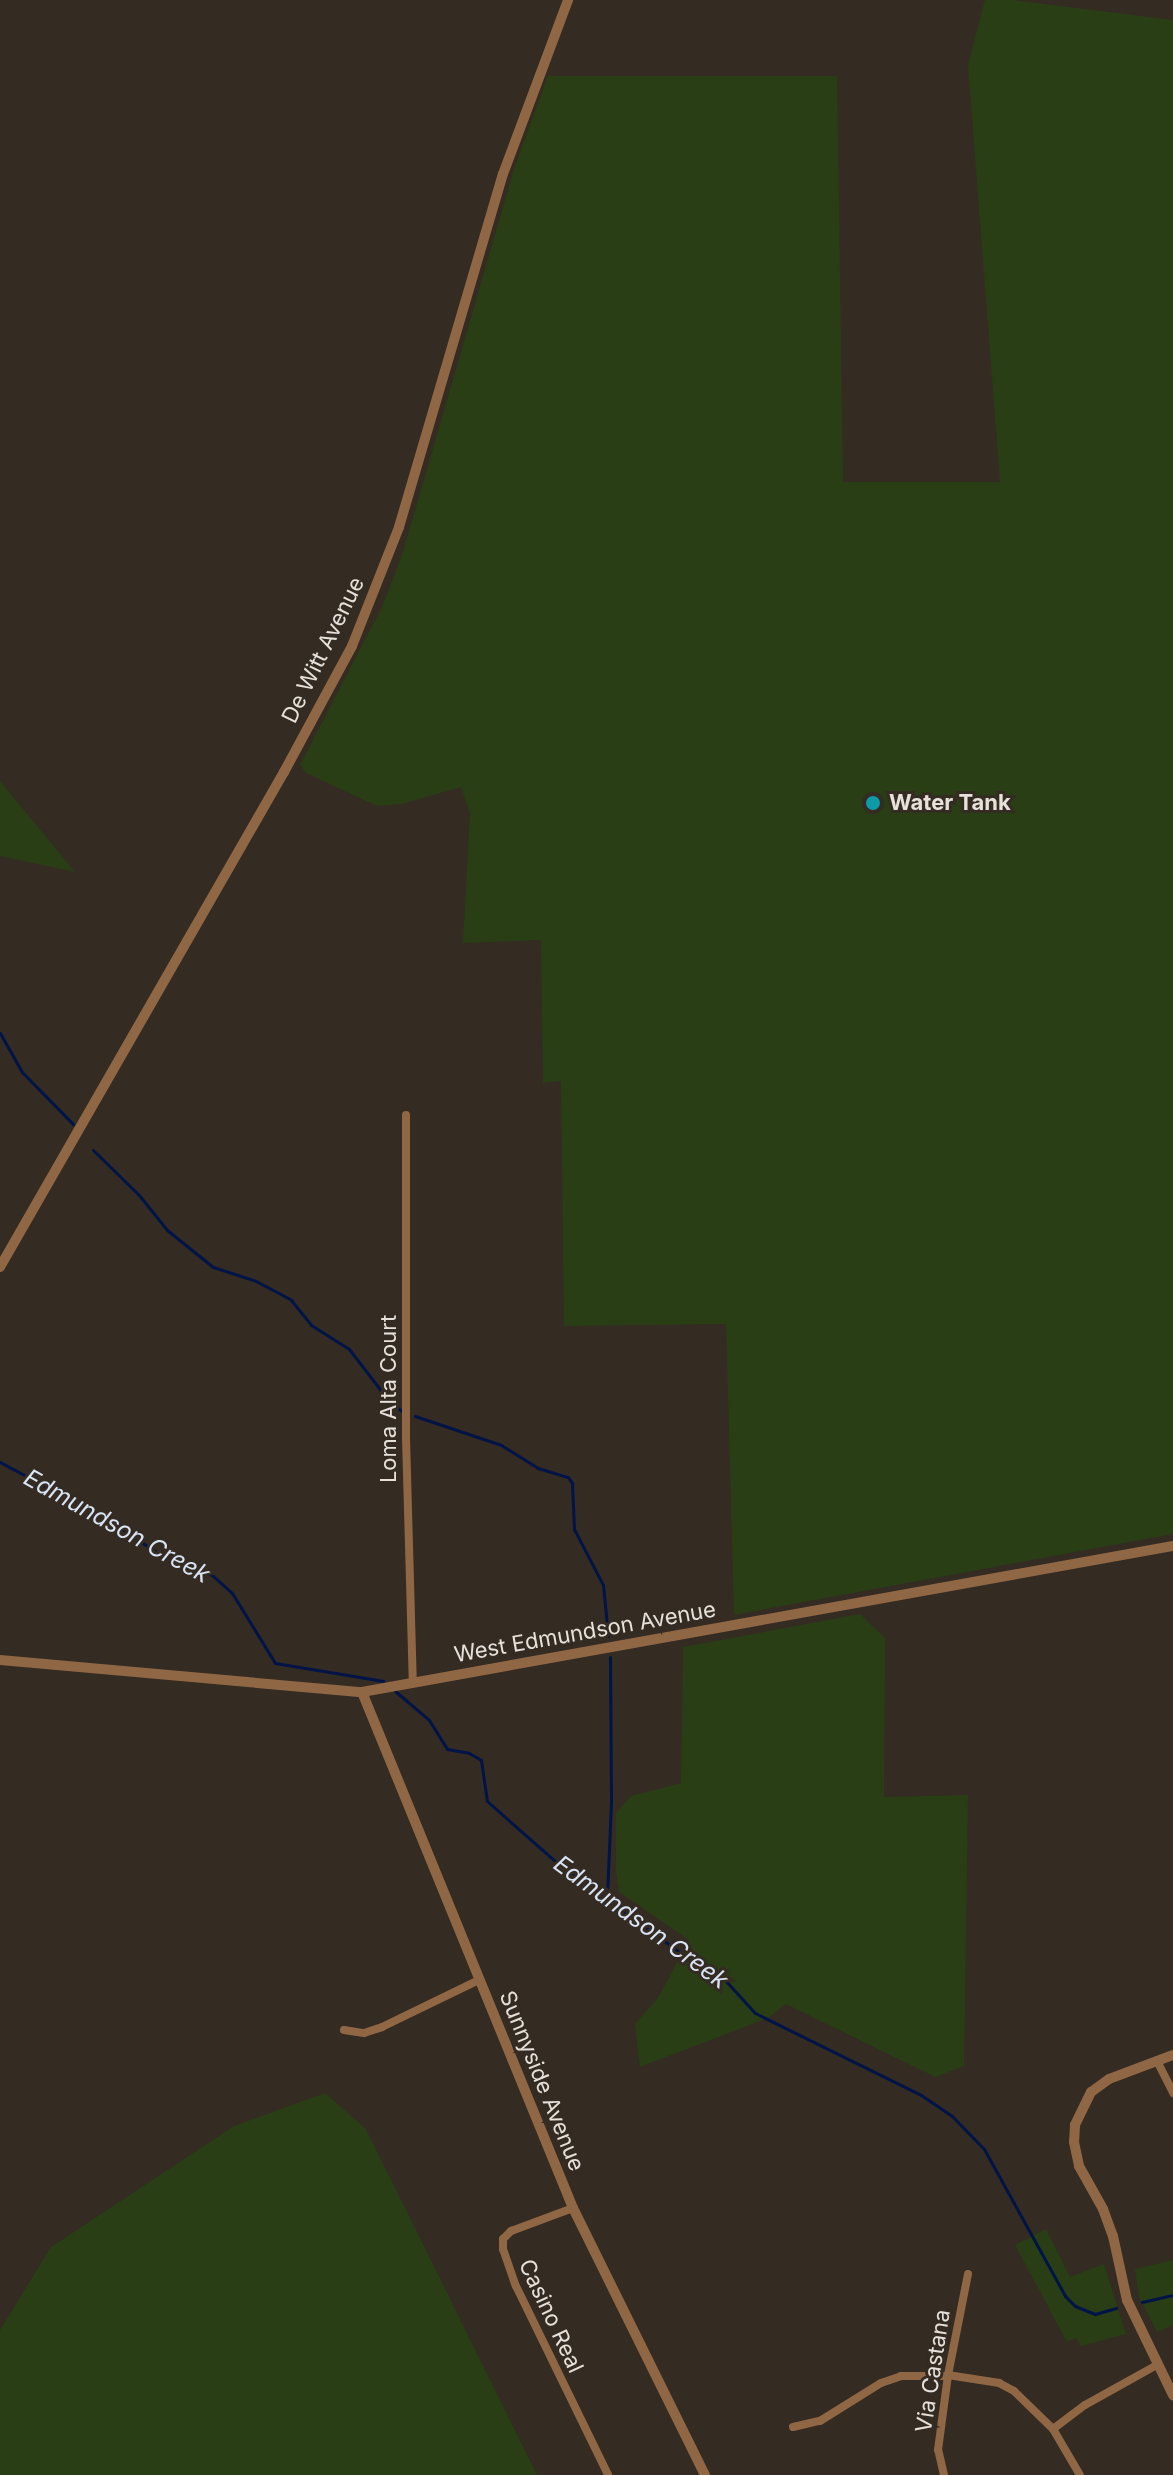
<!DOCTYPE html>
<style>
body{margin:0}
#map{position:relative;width:1173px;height:2475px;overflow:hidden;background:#342b22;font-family:Inter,sans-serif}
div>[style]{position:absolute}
.green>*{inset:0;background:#293e15}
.stream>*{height:3px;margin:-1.5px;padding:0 1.5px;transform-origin:1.5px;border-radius:1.5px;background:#001448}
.minor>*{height:8px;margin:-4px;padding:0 4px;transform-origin:4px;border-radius:4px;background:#906744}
.tertiary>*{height:10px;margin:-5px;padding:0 5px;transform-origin:5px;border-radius:5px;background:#906744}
.dots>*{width:22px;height:22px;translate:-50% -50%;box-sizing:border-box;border:4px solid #342b22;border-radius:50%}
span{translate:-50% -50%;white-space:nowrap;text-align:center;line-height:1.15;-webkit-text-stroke:6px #342b22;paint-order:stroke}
.street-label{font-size:22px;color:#e7e1db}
.poi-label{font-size:22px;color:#e7e1db;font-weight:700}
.left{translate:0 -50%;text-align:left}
.water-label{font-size:24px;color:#d9e4f5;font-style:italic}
</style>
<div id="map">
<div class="green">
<i style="clip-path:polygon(985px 0,1013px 0,1173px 20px,1173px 1534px,734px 1615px,726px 1324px,564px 1326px,561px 1081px,543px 1083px,541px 940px,463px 943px,470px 814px,461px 787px,402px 804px,377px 806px,306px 773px,300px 765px,382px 607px,403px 552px,514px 169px,548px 76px,837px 76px,843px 482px,1000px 482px,968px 65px)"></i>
<i style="clip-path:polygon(0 781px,75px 872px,0 856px)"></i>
<i style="clip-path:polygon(860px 1614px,885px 1638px,884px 1797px,968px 1795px,964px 2066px,935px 2077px,786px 2004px,768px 2018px,640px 2067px,635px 2024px,658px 1998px,689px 1940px,619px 1892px,616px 1871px,616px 1813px,631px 1796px,681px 1783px,683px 1647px)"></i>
<i style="clip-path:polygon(325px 2093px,366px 2129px,537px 2475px,0 2475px,0 2330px,51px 2247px,234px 2126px)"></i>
<i style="clip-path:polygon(1046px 2229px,1070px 2277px,1104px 2264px,1126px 2334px,1081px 2346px,1076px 2338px,1067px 2342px,1015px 2245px)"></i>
<i style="clip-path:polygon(1173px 2260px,1173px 2325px,1157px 2332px,1139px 2297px,1135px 2269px)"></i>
</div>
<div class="stream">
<i style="left:0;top:1033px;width:45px;rotate:60.6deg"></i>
<i style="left:22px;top:1072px;width:73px;rotate:45.6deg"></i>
<i style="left:93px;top:1150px;width:64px;rotate:44.4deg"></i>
<i style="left:139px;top:1195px;width:45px;rotate:51.3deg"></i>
<i style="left:167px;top:1230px;width:59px;rotate:38.8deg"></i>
<i style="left:213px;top:1267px;width:45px;rotate:18deg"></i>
<i style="left:256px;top:1281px;width:40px;rotate:28deg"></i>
<i style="left:291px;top:1300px;width:32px;rotate:51deg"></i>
<i style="left:311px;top:1325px;width:45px;rotate:32.3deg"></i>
<i style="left:349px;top:1349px;width:66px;rotate:52.4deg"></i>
<i style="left:389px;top:1401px;width:18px;rotate:38deg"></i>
<i style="left:415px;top:1416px;width:91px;rotate:18.6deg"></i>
<i style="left:501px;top:1445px;width:44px;rotate:31.9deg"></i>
<i style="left:538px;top:1468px;width:31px;rotate:17deg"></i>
<i style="left:568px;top:1477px;width:7px;rotate:56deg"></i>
<i style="left:572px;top:1483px;width:46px;rotate:87.5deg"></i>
<i style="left:574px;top:1529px;width:63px;rotate:62.6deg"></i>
<i style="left:603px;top:1585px;width:51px;rotate:84.4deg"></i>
<i style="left:0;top:1462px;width:117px;rotate:28.1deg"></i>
<i style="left:103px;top:1517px;width:66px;rotate:33.2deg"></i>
<i style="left:158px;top:1553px;width:58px;rotate:22.2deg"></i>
<i style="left:212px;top:1575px;width:27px;rotate:42deg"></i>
<i style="left:232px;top:1593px;width:82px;rotate:58.4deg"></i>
<i style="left:275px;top:1663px;width:110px;rotate:9.4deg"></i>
<i style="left:395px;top:1691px;width:45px;rotate:40.5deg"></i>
<i style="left:429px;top:1720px;width:34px;rotate:58deg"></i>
<i style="left:447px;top:1749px;width:22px;rotate:10deg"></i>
<i style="left:469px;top:1753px;width:14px;rotate:30deg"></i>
<i style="left:481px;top:1760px;width:41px;rotate:81.7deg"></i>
<i style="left:487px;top:1801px;width:92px;rotate:41.5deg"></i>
<i style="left:556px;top:1862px;width:170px;rotate:36.1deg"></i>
<i style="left:693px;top:1962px;width:35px;rotate:29deg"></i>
<i style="left:724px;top:1979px;width:46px;rotate:47.6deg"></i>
<i style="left:755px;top:2013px;width:185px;rotate:26.3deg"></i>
<i style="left:921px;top:2095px;width:37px;rotate:34deg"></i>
<i style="left:952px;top:2116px;width:46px;rotate:45.9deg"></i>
<i style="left:984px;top:2149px;width:168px;rotate:61.1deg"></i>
<i style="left:1065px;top:2296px;width:14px;rotate:45deg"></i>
<i style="left:1075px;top:2306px;width:22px;rotate:22deg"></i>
<i style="left:1095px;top:2314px;width:22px;rotate:-16deg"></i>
<i style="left:607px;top:1897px;width:96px;rotate:-87.6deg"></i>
<i style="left:611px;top:1801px;width:144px;rotate:-90.4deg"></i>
<i style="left:1142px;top:2302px;width:32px;rotate:-13deg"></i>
</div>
<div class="minor">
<i style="left:406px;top:1115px;width:323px;rotate:90deg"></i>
<i style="left:406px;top:1438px;width:245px;rotate:88.4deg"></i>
<i style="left:344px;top:2030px;width:20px;rotate:9deg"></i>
<i style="left:364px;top:2033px;width:19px;rotate:-18deg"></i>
<i style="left:382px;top:2027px;width:108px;rotate:-25.9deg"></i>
<i style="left:1157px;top:2061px;width:36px;rotate:63deg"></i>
<i style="left:573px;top:2208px;width:66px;rotate:159.6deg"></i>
<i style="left:511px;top:2231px;width:11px;rotate:135deg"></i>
<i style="left:503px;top:2239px;width:10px;rotate:90deg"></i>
<i style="left:503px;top:2249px;width:39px;rotate:71deg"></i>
<i style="left:516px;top:2286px;width:210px;rotate:64deg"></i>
<i style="left:948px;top:2375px;width:52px;rotate:8.9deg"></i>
<i style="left:999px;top:2383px;width:17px;rotate:28deg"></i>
<i style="left:1014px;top:2391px;width:54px;rotate:44.3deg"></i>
<i style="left:1053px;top:2429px;width:53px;rotate:59.6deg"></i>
<i style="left:793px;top:2427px;width:28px;rotate:-13deg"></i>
<i style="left:820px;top:2421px;width:72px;rotate:-31.9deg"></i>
<i style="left:881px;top:2383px;width:21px;rotate:-19deg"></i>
<i style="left:901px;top:2376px;width:48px"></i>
<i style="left:1053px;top:2429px;width:40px;rotate:-37deg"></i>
<i style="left:1085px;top:2405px;width:82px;rotate:-29.1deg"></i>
<i style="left:944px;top:2475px;width:26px;rotate:-103deg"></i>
<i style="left:938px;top:2450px;width:76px;rotate:-82.4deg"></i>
<i style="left:948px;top:2375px;width:103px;rotate:-78.8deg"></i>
</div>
<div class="tertiary">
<i style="left:0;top:1267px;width:571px;rotate:-60.16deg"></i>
<i style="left:284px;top:772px;width:143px;rotate:-61.6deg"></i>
<i style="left:352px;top:646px;width:128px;rotate:-68.4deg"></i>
<i style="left:399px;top:527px;width:368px;rotate:-73.6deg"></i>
<i style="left:503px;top:174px;width:186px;rotate:-69.5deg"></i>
<i style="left:0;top:1660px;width:363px;rotate:5.1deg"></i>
<i style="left:362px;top:1692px;width:824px;rotate:-10.21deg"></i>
<i style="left:362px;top:1692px;width:557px;rotate:67.76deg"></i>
<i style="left:573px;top:2208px;width:298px;rotate:63.7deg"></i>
<i style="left:1173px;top:2055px;width:68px;rotate:159.4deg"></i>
<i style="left:1109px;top:2079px;width:22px;rotate:144deg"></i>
<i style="left:1091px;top:2092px;width:37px;rotate:116deg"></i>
<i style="left:1075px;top:2125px;width:17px;rotate:93deg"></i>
<i style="left:1074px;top:2142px;width:25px;rotate:78deg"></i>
<i style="left:1079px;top:2166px;width:49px;rotate:60.8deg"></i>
<i style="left:1103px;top:2209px;width:29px;rotate:70deg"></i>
<i style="left:1113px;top:2236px;width:66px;rotate:77.7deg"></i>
<i style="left:1127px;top:2300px;width:106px;rotate:64.2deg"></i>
</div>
<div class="dots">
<i style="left:873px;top:803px;background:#0f9aa8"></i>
</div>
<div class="street-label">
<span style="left:323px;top:650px;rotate:-64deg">De Witt Avenue</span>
<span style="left:389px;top:1399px;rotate:-90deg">Loma Alta Court</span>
<span style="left:585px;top:1632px;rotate:-10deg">West Edmundson Avenue</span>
<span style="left:542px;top:2081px;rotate:68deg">Sunnyside Avenue</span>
<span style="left:551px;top:2316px;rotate:65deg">Casino Real</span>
<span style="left:933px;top:2371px;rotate:-81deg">Via Castana</span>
</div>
<div class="poi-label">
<span class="left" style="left:889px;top:803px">Water Tank</span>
</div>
<div class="water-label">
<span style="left:117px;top:1526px;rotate:29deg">Edmundson Creek</span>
<span style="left:641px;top:1922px;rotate:36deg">Edmundson Creek</span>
</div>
</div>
